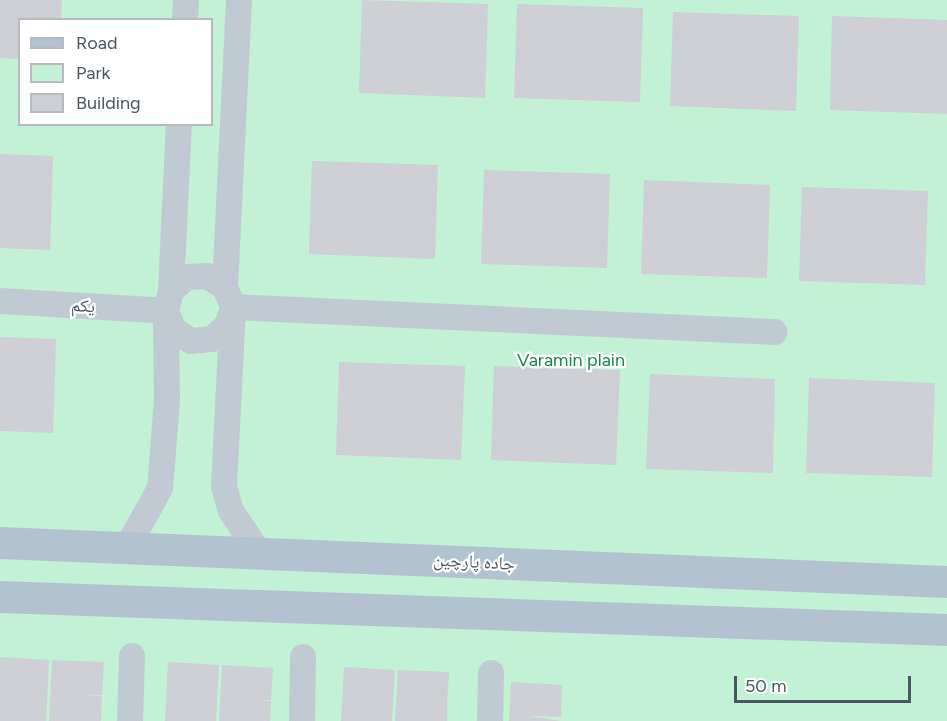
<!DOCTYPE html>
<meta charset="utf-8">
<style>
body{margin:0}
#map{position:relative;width:947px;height:721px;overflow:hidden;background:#f5f3f3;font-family:Figtree,"Noto Naskh Arabic",sans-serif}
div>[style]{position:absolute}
.green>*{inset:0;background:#c3f1d5}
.building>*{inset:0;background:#cdcfd5}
.minor>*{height:26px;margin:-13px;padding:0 13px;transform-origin:13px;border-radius:13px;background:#c1cad2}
.major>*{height:32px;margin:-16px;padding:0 16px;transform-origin:16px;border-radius:16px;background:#b3c2d1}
span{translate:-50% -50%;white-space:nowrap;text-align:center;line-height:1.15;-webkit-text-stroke:4.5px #fff;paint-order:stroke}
.street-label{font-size:18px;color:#4a5661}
.park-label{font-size:18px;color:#17864f}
.legend{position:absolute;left:18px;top:18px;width:195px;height:108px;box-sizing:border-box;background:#fff;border:2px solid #b7bbc0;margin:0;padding:8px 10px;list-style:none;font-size:18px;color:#4a5661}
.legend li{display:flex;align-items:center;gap:12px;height:30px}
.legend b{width:30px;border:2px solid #b7bbc0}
.scale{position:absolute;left:734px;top:676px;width:177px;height:27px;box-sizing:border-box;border:3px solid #4a5661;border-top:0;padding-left:8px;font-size:18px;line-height:21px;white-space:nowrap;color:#4a5661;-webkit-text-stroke:4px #fff;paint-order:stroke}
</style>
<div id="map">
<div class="green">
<i style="clip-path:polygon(evenodd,0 0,947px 0,947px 721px,0 721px,0 0,20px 20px,212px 20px,212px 124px,20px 124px,20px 20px)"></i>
</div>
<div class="building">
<i style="clip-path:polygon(0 0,62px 0,61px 20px,20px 20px,20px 59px,0 58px)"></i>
<i style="clip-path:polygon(362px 0,488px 4px,485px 98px,359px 93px)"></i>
<i style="clip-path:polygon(517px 4px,643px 8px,640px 102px,514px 98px)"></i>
<i style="clip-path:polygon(673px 12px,799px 16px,796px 111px,670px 106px)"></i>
<i style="clip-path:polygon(832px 16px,947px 20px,947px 114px,830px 110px)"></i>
<i style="clip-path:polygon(0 154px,53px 156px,50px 250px,0 248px)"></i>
<i style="clip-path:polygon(312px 161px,438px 165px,435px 259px,309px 254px)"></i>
<i style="clip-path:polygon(484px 170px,610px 174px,607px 268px,481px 264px)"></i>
<i style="clip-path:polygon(644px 180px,770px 185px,767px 278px,641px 274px)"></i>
<i style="clip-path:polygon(802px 187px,928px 191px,925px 285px,799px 281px)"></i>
<i style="clip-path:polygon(0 337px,56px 339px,53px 433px,0 431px)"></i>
<i style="clip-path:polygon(339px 362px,465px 366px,461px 460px,336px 455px)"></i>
<i style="clip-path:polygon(494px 366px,620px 370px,616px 465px,491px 460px)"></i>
<i style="clip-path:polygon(650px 374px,775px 379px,773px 473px,646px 469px)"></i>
<i style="clip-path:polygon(809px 378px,935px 383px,932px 477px,806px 473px)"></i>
<i style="clip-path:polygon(0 657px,49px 660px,46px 721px,0 721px)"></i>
<i style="clip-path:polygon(52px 660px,104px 662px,102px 695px,87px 695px,102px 696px,101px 721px,49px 721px)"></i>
<i style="clip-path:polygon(168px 662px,219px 665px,216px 721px,165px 721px)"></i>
<i style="clip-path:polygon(222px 665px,273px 668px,271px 700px,259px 700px,271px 701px,270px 721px,219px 721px)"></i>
<i style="clip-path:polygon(344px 667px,395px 670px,392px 721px,341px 721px)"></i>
<i style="clip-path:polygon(398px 670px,449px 672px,447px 705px,433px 705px,447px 705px,447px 721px,395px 721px)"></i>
<i style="clip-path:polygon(511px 682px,562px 685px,561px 717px,528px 716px,561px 721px,509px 721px)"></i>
</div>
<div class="minor">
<i style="left:185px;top:20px;width:20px;rotate:-87deg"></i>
<i style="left:225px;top:287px;width:21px;rotate:-149deg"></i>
<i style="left:207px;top:276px;width:20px;rotate:177deg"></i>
<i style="left:187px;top:277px;width:21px;rotate:139deg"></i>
<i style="left:171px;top:291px;width:21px;rotate:104deg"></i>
<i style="left:166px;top:311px;width:21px;rotate:67deg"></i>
<i style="left:174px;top:330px;width:20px;rotate:33deg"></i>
<i style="left:191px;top:341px;width:21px;rotate:-5deg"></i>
<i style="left:212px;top:339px;width:20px;rotate:-41deg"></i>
<i style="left:227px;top:326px;width:20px;rotate:-72deg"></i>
<i style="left:233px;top:307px;width:22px;rotate:-112deg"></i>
<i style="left:225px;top:287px;width:287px;rotate:-87.2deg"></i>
<i style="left:171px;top:291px;width:167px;rotate:-87.3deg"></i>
<i style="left:0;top:301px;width:166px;rotate:3.4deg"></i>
<i style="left:166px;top:311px;width:89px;rotate:89.4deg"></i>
<i style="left:167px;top:400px;width:88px;rotate:94.5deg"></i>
<i style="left:160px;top:488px;width:66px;rotate:118.9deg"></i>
<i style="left:258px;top:551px;width:48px;rotate:-124deg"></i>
<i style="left:231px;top:511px;width:26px;rotate:-106deg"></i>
<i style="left:224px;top:486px;width:179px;rotate:-87.1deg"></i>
<i style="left:233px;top:307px;width:542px;rotate:2.65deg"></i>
<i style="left:130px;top:721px;width:65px;rotate:-88.2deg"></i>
<i style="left:302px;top:721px;width:64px;rotate:-89.1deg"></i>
<i style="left:490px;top:721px;width:48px;rotate:-88.8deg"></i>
</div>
<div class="major">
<i style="left:0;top:543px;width:948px;rotate:2.36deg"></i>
<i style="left:0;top:597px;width:948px;rotate:2deg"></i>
</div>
<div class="street-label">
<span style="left:83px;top:306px;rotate:3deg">یکم</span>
<span style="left:474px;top:562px;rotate:3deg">جاده پارچین</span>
</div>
<div class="park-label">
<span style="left:571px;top:360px">Varamin plain</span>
</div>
<ul class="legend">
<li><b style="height:8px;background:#b3c2d1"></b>Road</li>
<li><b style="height:16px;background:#c3f1d5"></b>Park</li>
<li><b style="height:16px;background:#cdcfd5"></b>Building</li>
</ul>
<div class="scale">50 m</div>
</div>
